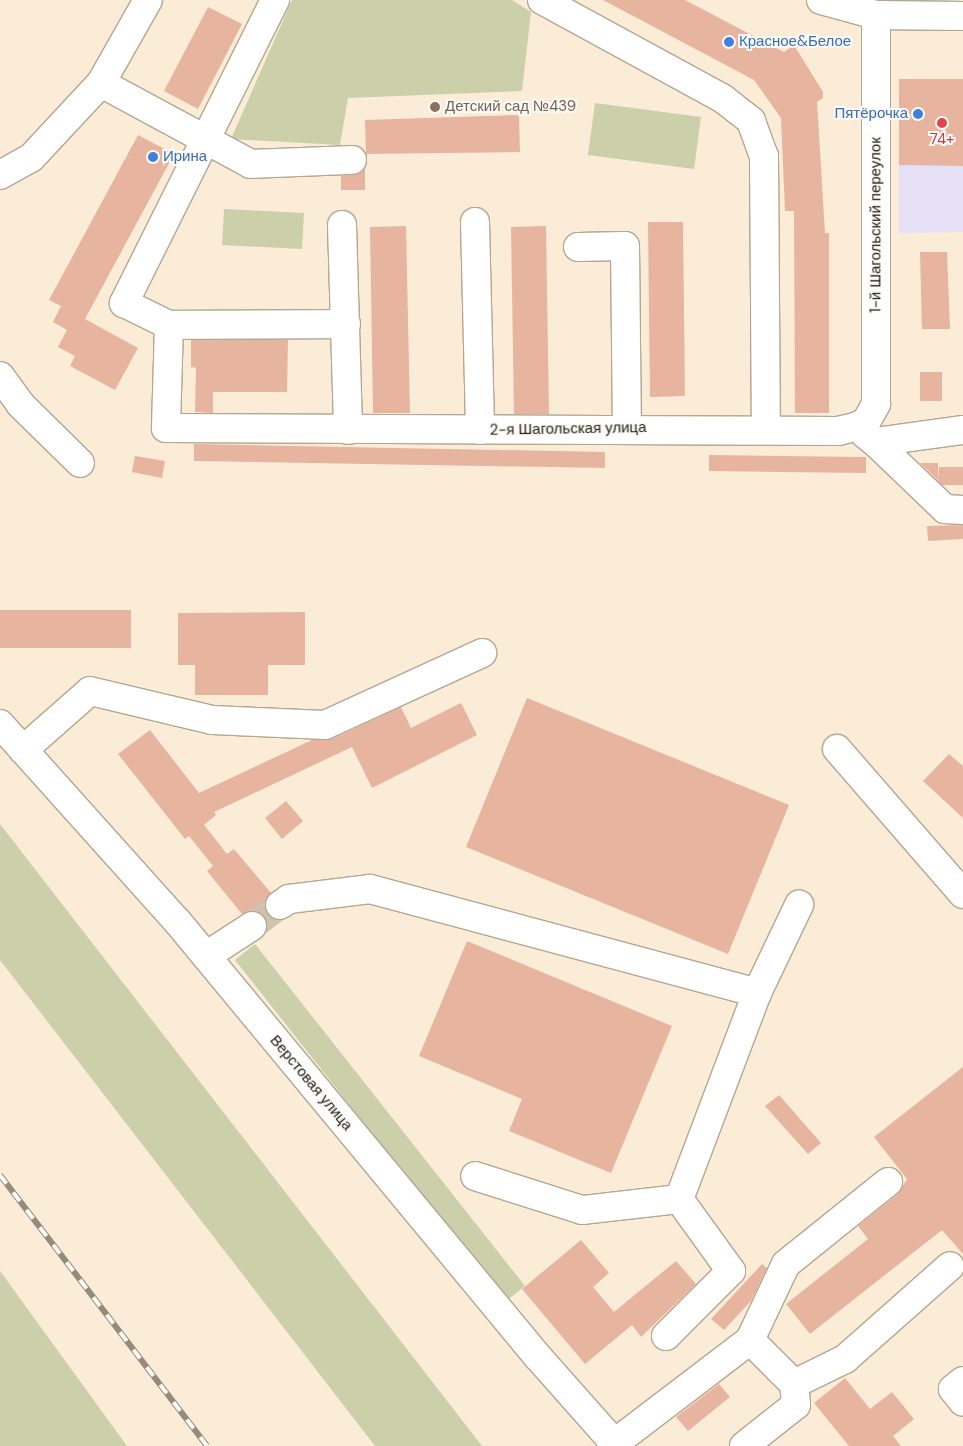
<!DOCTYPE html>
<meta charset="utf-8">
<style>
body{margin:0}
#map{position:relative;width:963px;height:1446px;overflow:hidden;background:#faecd6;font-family:"DM Sans",sans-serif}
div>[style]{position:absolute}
.commercial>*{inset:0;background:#e6e0f6}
.green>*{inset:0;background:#cbcfaa}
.building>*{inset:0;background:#e7b59f}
.minor-tunnel>*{height:28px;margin-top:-14px;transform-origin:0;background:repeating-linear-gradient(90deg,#cfc3b0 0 28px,transparent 0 42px)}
.roads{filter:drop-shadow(1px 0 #b3a792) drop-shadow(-1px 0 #b3a792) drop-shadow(0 1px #b3a792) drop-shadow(0 -1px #b3a792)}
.minor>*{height:28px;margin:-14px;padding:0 14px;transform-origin:14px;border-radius:14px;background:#fff}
.major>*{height:28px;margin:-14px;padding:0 14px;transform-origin:14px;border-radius:14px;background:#fff}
.rail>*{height:5.5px;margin-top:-2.75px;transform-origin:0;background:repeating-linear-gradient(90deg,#fdfbf6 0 11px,#958b7c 0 22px);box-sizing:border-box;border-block:1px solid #958b7c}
.dots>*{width:14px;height:14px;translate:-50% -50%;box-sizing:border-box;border:2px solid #fdfbf6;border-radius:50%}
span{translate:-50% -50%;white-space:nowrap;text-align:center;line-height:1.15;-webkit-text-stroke:4px #fdfbf6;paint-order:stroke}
.shop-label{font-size:15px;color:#366cbe}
.left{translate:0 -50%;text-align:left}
.right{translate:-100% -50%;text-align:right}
.education-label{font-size:15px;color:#785e54}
.health-label{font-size:15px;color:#be3a42}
.street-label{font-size:15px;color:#242018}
</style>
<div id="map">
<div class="commercial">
<i style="clip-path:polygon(899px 79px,963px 79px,963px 232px,899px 233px)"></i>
</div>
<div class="green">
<i style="clip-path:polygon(292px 0,512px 0,531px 12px,522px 91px,348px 98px,340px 145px,231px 139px)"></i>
<i style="clip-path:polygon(595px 103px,701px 117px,694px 169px,588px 155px)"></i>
<i style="clip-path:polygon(224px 209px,304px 213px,302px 249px,222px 245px)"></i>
<i style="clip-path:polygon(0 824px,482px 1446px,375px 1446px,0 960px)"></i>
<i style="clip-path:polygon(255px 944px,525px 1286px,505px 1302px,235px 960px)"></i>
<i style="clip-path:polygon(0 1271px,127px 1446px,0 1446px)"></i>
</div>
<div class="building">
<i style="clip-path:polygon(603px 0,685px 0,784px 52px,794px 45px,823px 92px,823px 98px,817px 102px,825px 233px,829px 233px,829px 413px,795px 413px,794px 211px,785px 211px,781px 118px,754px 80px)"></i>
<i style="clip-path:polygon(208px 7px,242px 24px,198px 109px,164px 91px)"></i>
<i style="clip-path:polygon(899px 79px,963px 79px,963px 166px,899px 165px)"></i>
<i style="clip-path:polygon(519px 115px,520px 152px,366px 154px,365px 120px)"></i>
<i style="clip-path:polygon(138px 135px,174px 154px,85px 319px,138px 348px,115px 390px,70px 366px,75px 356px,58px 347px,67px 330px,53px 322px,61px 306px,49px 300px)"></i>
<i style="clip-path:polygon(365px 169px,365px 190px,341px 190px,341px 176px,360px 173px)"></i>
<i style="clip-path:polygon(648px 222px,683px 222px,685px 396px,650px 397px)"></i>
<i style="clip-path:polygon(406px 226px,410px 413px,373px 413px,370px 227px)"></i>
<i style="clip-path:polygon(546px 226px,549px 414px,514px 414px,511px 227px)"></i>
<i style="clip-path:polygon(920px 252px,947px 252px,950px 329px,922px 329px)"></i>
<i style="clip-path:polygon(191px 340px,288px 340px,287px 392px,213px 392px,213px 413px,195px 412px,196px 368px,191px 367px)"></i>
<i style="clip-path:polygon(920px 372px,942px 372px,942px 401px,920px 401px)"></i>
<i style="clip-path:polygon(194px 444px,605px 452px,605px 468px,194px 461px)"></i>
<i style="clip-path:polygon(709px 455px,866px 457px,866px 473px,709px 471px)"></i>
<i style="clip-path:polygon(135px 456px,165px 461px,162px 478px,132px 472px)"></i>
<i style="clip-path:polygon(920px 463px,938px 463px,938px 480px)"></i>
<i style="clip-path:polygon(939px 467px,963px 467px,963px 485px,942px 485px,938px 481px)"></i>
<i style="clip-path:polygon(963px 525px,963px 539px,928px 541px,927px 526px)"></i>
<i style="clip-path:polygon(0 610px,131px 610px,131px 648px,0 648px)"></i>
<i style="clip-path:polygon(305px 612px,305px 665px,268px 665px,268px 695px,195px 695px,195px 665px,178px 665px,178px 613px)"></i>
<i style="clip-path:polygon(527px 698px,789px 805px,728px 954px,466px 847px)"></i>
<i style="clip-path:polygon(461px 703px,477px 735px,372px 788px,352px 747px,214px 812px,216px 815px,204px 825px,227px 854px,234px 849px,271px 893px,264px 906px,272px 918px,267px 922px,259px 912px,242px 914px,207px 871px,213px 866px,189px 836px,185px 839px,118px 754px,150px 730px,199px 793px,312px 740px,332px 739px,401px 707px,411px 728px)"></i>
<i style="clip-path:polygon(949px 754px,963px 766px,963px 818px,923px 781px)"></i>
<i style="clip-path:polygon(286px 801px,303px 821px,282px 839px,265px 818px)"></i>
<i style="clip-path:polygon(467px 941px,672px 1026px,611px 1173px,509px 1131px,522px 1099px,419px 1056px)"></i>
<i style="clip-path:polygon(963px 1067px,963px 1254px,942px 1230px,810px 1334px,786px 1304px,868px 1239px,858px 1226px,898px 1194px,907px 1179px,874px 1137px)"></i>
<i style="clip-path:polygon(779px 1095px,821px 1143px,808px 1154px,765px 1106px)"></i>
<i style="clip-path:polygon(581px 1240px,609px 1273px,593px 1287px,614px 1312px,676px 1261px,696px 1284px,641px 1337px,632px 1325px,585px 1364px,522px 1289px)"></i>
<i style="clip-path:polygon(762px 1264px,767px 1268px,751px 1301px,724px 1330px,711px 1319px)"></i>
<i style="clip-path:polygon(845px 1378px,870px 1409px,892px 1392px,914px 1419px,893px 1436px,901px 1446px,849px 1446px,814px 1403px)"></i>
<i style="clip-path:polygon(719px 1384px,730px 1397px,688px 1431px,676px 1417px)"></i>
</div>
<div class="minor-tunnel">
<i style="left:252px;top:926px;width:35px;rotate:-37deg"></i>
</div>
<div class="roads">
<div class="minor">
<i style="left:275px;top:0;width:339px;rotate:116.5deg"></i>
<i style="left:124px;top:303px;width:50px;rotate:26.1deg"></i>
<i style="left:169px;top:325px;width:177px;rotate:-0.3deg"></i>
<i style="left:542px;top:0;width:205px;rotate:28.6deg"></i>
<i style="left:722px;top:98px;width:37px;rotate:38deg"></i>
<i style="left:751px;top:121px;width:37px;rotate:70deg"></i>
<i style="left:764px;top:156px;width:274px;rotate:89.6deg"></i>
<i style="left:101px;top:83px;width:170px;rotate:28.4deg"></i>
<i style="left:251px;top:164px;width:101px;rotate:-2.3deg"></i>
<i style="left:0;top:175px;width:35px;rotate:-29deg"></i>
<i style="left:31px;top:158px;width:103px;rotate:-47deg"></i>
<i style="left:101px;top:83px;width:95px;rotate:-60.5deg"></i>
<i style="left:475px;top:222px;width:208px;rotate:88.6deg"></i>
<i style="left:342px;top:225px;width:205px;rotate:88.3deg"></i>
<i style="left:578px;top:247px;width:47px;rotate:-1.2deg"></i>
<i style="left:625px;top:246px;width:182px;rotate:89.4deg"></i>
<i style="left:169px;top:325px;width:103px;rotate:91.7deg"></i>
<i style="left:166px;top:428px;width:672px;rotate:0.26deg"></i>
<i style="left:838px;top:431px;width:17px;rotate:-13deg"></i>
<i style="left:855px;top:427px;width:12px;rotate:-24deg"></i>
<i style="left:866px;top:422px;width:21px;rotate:-61deg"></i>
<i style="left:876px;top:404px;width:389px;rotate:-90deg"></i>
<i style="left:0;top:376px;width:34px;rotate:54deg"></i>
<i style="left:20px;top:404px;width:84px;rotate:44.5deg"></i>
<i style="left:865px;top:434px;width:13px;rotate:39deg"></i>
<i style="left:875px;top:442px;width:89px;rotate:-7.8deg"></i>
<i style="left:875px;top:442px;width:97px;rotate:43.7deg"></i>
<i style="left:945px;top:509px;width:18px;rotate:3deg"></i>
<i style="left:0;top:724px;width:265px;rotate:48.1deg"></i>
<i style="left:177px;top:921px;width:566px;rotate:50.38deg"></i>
<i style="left:538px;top:1357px;width:119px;rotate:48.4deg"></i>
<i style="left:837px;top:749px;width:192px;rotate:49deg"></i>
<i style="left:23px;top:750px;width:89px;rotate:-41.4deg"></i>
<i style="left:90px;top:691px;width:125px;rotate:13.4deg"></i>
<i style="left:212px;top:720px;width:113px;rotate:2.5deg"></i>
<i style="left:325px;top:725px;width:173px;rotate:-24.6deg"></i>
<i style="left:280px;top:905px;width:11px;rotate:-34deg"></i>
<i style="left:289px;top:899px;width:82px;rotate:-7deg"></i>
<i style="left:370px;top:889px;width:401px;rotate:15deg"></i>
<i style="left:757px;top:993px;width:220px;rotate:110.7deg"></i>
<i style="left:679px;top:1199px;width:98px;rotate:173.5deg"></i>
<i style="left:582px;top:1210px;width:112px;rotate:-162.4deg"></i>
<i style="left:206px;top:956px;width:55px;rotate:-33.1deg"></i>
<i style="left:757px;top:993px;width:98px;rotate:-64.5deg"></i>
<i style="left:666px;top:1336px;width:92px;rotate:-45deg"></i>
<i style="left:731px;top:1271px;width:89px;rotate:-125.8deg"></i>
<i style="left:963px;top:1381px;width:13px;rotate:141deg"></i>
<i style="left:953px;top:1389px;width:16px;rotate:52deg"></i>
<i style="left:794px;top:1384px;width:57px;rotate:-26.1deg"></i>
<i style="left:845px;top:1359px;width:140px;rotate:-41.5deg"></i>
<i style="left:611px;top:1446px;width:175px;rotate:-37.3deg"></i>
<i style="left:750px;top:1340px;width:84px;rotate:-64.7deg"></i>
<i style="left:786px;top:1264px;width:131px;rotate:-38.8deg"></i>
<i style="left:744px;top:1446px;width:66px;rotate:-38.3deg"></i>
<i style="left:796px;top:1405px;width:21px;rotate:-95deg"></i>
<i style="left:794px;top:1384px;width:62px;rotate:-135deg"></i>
</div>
<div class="major">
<i style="left:821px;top:0;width:57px;rotate:15.3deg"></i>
<i style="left:876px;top:15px;width:87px;rotate:0.7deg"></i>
</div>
</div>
<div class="rail">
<i style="left:0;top:1175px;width:341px;rotate:52.6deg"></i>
</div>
<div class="dots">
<i style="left:729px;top:42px;background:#3f7fe0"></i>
<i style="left:435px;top:107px;background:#8d6e63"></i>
<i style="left:918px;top:114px;background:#3f7fe0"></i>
<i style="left:942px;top:123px;background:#e0444e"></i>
<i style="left:153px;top:157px;background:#3f7fe0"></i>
</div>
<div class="shop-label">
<span class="left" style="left:739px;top:42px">Красное&amp;Белое</span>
<span class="right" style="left:908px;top:114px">Пятёрочка</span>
<span class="left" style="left:163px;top:157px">Ирина</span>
</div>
<div class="education-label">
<span class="left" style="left:445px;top:107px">Детский сад №439</span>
</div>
<div class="health-label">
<span style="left:942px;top:140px">74+</span>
</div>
<div class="street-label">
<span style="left:876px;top:225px;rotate:-90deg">1-й Шагольский переулок</span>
<span style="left:568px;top:429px;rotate:-1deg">2-я Шагольская улица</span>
<span style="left:311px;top:1083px;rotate:50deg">Верстовая улица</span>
</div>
</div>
